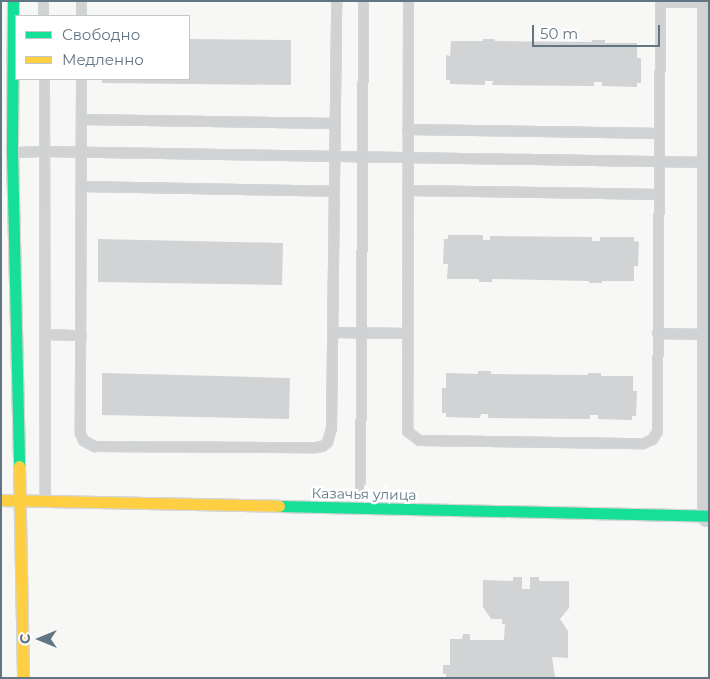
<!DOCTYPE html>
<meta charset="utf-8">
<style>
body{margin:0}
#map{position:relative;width:710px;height:679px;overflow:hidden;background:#f7f7f6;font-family:Montserrat,sans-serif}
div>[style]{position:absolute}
.building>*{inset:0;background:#d2d3d4}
.roads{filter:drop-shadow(1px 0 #d4d5d6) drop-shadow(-1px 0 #d4d5d6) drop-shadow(0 1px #d4d5d6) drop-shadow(0 -1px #d4d5d6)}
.lane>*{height:9px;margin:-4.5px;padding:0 4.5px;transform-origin:4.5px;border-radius:4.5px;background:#d1d2d3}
.street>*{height:19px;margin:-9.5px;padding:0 9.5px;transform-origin:9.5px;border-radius:9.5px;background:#d1d2d3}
.fast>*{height:11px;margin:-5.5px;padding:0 5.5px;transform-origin:5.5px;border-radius:5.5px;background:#16e098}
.slow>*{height:11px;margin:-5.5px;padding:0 5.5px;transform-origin:5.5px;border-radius:5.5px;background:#ffcf43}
span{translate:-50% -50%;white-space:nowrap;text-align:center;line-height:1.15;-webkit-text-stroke:5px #fff;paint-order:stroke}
.street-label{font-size:14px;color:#617583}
.frame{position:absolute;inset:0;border:2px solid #617583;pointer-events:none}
.legend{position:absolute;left:15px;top:15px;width:175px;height:65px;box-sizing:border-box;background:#fff;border:1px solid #c0c8cd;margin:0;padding:6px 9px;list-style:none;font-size:15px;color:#617583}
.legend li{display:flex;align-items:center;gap:10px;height:25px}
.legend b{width:25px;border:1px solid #c0c8cd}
.north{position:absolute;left:15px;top:614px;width:50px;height:50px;-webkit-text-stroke:4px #fff;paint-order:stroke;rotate:270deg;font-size:14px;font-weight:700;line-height:20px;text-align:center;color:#617583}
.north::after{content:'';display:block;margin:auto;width:18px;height:22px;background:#617583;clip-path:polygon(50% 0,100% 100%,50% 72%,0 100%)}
.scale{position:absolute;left:532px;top:25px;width:128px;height:22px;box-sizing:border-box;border:2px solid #617583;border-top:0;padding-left:6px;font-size:15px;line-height:18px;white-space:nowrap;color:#617583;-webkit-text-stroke:4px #fff;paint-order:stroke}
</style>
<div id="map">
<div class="building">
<i style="clip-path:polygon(189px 39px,291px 40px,291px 85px,102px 83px,102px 79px,189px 79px)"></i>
<i style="clip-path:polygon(483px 39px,495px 39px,495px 41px,592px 42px,592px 40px,605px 40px,605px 43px,637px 43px,637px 58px,641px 58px,641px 83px,637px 83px,637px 87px,602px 86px,602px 82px,594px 82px,594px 86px,492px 85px,493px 81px,485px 81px,485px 85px,450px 84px,450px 80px,446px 80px,446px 55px,450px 56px,451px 41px,483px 41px)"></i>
<i style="clip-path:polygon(448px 235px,483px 235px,483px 240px,490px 240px,490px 236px,592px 237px,592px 241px,600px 241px,600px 237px,634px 237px,634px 241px,639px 242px,638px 266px,634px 266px,634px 281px,602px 281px,602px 283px,589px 283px,589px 281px,492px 279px,492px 282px,479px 282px,479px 279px,447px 279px,448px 264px,443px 264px,444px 239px,448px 239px)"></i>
<i style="clip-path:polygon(98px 239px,283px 243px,282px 285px,98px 282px)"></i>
<i style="clip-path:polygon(478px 371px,491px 371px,491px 374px,588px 375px,588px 373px,601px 373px,601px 376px,633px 376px,633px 391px,637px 391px,636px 416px,632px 416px,632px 420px,598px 419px,598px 415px,590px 415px,590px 419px,488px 418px,488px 414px,481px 414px,480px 418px,446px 417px,446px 413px,442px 413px,442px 388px,446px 388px,446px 373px,478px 374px)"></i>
<i style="clip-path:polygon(102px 373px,290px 378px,289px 419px,102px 415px)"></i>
<i style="clip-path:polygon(513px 577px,522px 577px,522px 589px,530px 589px,530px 577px,539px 577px,539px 581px,569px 581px,569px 608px,560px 619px,568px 631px,568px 658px,552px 657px,555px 677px,552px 678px,446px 678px,446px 674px,443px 674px,443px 665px,450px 665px,450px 639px,462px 639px,463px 634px,470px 634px,470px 640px,504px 640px,505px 624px,502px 624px,502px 619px,491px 619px,483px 607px,483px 580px,513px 581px)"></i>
</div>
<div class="roads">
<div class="lane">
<i style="left:43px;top:1px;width:15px;rotate:90deg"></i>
<i style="left:408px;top:1px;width:430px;rotate:90.1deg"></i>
<i style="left:407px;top:431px;width:15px;rotate:37deg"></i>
<i style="left:419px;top:440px;width:224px;rotate:0.8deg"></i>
<i style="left:643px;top:443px;width:10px;rotate:-24deg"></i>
<i style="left:652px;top:439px;width:9px;rotate:-58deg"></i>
<i style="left:657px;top:431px;width:430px;rotate:-89.6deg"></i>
<i style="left:660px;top:2px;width:47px"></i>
<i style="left:81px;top:16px;width:15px;rotate:-90deg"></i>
<i style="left:44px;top:79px;width:419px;rotate:89.9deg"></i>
<i style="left:81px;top:79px;width:354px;rotate:90.2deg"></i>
<i style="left:80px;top:433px;width:8px;rotate:67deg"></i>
<i style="left:83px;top:440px;width:13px;rotate:29deg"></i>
<i style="left:94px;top:446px;width:221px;rotate:0.3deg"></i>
<i style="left:315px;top:447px;width:7px;rotate:-8deg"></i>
<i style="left:322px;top:446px;width:6px;rotate:-39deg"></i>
<i style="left:327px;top:442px;width:15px;rotate:-74deg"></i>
<i style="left:331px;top:428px;width:427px;rotate:-89.3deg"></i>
<i style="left:81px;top:119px;width:254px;rotate:0.9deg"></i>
<i style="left:407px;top:129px;width:252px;rotate:0.9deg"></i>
<i style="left:15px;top:152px;width:25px;rotate:-2deg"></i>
<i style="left:40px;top:151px;width:669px;rotate:0.94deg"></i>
<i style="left:81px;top:186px;width:253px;rotate:1.1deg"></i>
<i style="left:407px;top:190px;width:252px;rotate:0.9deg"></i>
<i style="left:332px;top:332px;width:75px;rotate:0.8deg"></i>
<i style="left:657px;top:333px;width:50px;rotate:1.1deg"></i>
<i style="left:45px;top:334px;width:36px;rotate:2deg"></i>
<i style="left:360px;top:506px;width:505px;rotate:-89.66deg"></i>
</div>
<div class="street">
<i style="left:707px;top:516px;width:515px;rotate:-90deg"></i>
</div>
<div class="fast">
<i style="left:13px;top:1px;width:151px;rotate:90.4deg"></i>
<i style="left:12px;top:152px;width:314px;rotate:88.7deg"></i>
<i style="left:279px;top:506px;width:430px;rotate:1.3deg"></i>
</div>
<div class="slow">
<i style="left:19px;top:466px;width:212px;rotate:88.9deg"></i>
<i style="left:1px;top:500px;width:278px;rotate:1.2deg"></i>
</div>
</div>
<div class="street-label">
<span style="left:364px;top:494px;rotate:1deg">Казачья улица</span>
</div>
<div class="frame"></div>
<ul class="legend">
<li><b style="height:6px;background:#16e098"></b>Свободно</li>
<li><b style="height:6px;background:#ffcf43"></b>Медленно</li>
</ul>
<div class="north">С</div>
<div class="scale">50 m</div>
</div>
